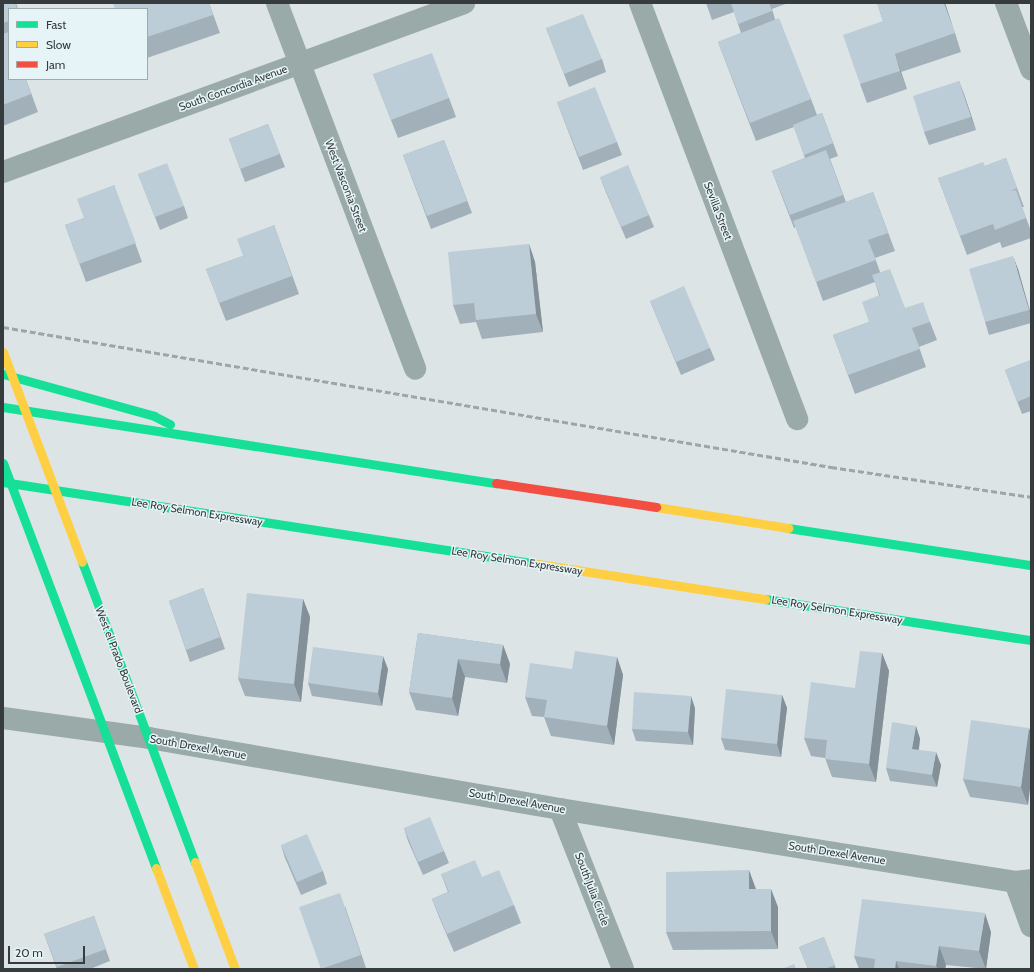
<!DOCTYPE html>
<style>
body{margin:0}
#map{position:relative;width:1034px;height:972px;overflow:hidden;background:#dce4e6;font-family:Cabin,sans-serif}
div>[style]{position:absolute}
.street>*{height:22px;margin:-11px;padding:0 11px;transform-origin:11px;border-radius:11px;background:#99aaa9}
.fast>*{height:9px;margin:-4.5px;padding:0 4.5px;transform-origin:4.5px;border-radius:4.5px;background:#16e098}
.slow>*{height:9px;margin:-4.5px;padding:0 4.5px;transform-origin:4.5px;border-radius:4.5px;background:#ffcf43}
.jam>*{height:9px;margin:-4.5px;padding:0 4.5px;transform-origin:4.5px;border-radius:4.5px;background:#f24e42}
.rail>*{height:3px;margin-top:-1.5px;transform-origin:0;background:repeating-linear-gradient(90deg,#9ba6a5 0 6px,transparent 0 9px)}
.wall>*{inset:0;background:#a2b0ba}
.shaded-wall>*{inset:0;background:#849097}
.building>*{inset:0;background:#bccdd8}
span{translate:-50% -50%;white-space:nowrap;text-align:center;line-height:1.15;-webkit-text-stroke:3px #e6f4f7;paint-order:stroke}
.street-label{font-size:11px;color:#363b3d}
.frame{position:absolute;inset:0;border:4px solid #363b3d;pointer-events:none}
.legend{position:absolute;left:8px;top:8px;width:140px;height:72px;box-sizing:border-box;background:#e6f4f7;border:1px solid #a0aaad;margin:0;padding:5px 7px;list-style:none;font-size:12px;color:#363b3d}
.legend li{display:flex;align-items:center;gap:8px;height:20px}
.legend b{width:20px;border:1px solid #a0aaad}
.scale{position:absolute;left:8px;top:946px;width:77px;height:18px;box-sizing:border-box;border:2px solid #363b3d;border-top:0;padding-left:5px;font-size:12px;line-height:14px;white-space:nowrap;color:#363b3d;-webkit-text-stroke:3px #e6f4f7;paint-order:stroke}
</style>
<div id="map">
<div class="street">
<i style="left:277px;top:3px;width:391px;rotate:69.3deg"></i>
<i style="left:640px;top:3px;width:445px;rotate:69.3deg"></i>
<i style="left:1006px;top:3px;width:71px;rotate:69.3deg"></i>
<i style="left:3px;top:172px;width:491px;rotate:-20.1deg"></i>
<i style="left:3px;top:718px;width:147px;rotate:7.8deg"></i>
<i style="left:149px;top:738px;width:417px;rotate:9.8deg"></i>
<i style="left:560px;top:809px;width:461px;rotate:9.1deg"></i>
<i style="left:1015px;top:882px;width:16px;rotate:-7deg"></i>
<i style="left:560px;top:809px;width:172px;rotate:68.5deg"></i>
<i style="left:1015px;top:882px;width:47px;rotate:70deg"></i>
</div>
<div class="fast">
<i style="left:3px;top:374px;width:157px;rotate:15.5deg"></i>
<i style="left:154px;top:416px;width:18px;rotate:27deg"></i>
<i style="left:3px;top:407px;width:499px;rotate:8.8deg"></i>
<i style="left:3px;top:463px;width:433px;rotate:69.3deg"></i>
<i style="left:3px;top:482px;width:541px;rotate:8.71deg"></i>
<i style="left:788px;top:528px;width:246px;rotate:8.7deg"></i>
<i style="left:82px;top:562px;width:321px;rotate:69.4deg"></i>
<i style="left:765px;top:599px;width:269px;rotate:8.8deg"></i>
</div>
<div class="slow">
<i style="left:3px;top:352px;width:224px;rotate:69.4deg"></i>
<i style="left:656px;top:507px;width:134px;rotate:9deg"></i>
<i style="left:538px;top:564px;width:230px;rotate:8.8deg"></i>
<i style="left:195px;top:862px;width:114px;rotate:69.5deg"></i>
<i style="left:156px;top:868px;width:108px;rotate:69.4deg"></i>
</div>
<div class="jam">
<i style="left:496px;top:483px;width:162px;rotate:8.5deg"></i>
</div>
<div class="rail">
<i style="left:3px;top:327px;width:840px;rotate:9.6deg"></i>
<i style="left:831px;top:467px;width:202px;rotate:8.5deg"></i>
</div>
<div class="wall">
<i style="clip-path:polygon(3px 3px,16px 3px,18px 9px,9px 9px,9px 79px,26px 79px,38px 112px,3px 126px)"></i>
<i style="clip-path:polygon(209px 3px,220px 33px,147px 58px,147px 9px)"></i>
<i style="clip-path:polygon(706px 3px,788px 3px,772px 9px,775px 19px,811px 99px,817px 115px,822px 113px,838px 156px,830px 159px,846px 202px,873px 192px,895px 251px,875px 258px,880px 272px,905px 308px,930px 322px,937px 340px,919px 347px,926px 367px,855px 394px,833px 335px,869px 322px,879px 295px,875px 282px,823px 301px,796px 227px,794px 228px,772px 171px,805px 158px,794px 127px,756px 141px,718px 42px,741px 33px,734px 12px,712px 20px)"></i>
<i style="clip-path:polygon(877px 3px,945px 3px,961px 52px,901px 72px,907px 89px,867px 103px,860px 84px,883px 21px)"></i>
<i style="clip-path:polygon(546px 28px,602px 59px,606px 72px,569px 87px)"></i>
<i style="clip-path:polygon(373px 74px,449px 98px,456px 117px,398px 138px)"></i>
<i style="clip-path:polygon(959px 81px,976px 130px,929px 145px,924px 132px)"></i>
<i style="clip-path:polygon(557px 102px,617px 142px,622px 155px,583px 170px)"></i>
<i style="clip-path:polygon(268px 124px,285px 167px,245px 182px,229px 139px)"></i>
<i style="clip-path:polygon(444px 140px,472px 213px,431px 229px,403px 155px)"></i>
<i style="clip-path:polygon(1006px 158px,1024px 207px,1022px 207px,1031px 231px,1031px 238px,1002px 248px,1000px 242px,967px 255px,938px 178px,985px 166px)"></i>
<i style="clip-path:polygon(138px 174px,184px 206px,188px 218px,160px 230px)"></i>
<i style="clip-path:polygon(600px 177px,649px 215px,654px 227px,626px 239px,605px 190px)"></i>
<i style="clip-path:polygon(114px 185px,142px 262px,86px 282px,65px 225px,84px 218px)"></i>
<i style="clip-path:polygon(274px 225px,299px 294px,226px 321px,206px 269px,243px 256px)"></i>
<i style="clip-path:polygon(529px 244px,535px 262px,543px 332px,482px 339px,476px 322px,460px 324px,453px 305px)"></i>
<i style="clip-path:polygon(1018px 269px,1031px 314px,1031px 323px,989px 335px,985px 322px)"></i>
<i style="clip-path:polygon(650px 301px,710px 348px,715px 360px,681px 375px,655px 313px)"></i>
<i style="clip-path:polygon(1031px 360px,1031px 411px,1022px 414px,1005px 370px)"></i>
<i style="clip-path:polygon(203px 588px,225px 649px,190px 662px,169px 601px)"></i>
<i style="clip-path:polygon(303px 599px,310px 617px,301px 702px,245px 696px,238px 678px)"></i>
<i style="clip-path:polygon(418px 633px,503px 645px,510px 664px,507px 683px,465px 677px,458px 716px,416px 710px,409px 692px)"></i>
<i style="clip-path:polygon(882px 653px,889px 671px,876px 782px,832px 777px,825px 758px,811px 756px,804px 738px,855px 688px)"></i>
<i style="clip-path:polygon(617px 657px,623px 675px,614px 745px,551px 736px,544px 717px,532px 716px,525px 697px,572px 669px)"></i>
<i style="clip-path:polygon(388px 669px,382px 706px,312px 696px,308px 683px)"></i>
<i style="clip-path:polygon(782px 695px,787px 708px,781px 757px,725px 750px,721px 738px)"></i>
<i style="clip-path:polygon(695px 708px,693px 745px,636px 741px,632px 729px)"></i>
<i style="clip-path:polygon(916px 726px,920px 739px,919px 750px,941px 765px,937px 787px,890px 781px,886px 768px)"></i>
<i style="clip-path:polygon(1029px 728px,1028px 805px,970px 797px,963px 779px)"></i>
<i style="clip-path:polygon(404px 828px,444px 851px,449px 863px,423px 875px,408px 841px)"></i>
<i style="clip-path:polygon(281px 845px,323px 871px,327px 884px,301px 895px,285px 858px)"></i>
<i style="clip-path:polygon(441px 874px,482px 877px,514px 905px,521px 923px,454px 952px,439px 917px,432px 899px,448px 892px)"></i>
<i style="clip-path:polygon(756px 889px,778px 907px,778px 949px,673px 950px,666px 932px)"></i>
<i style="clip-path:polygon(345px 906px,366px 968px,362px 969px,321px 969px)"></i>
<i style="clip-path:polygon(94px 916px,110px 961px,90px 969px,57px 969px,44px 934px)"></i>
<i style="clip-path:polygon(991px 932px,986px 969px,946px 965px,945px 969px,859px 969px,854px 956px)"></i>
<i style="clip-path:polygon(824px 937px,836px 969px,808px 969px,799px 947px)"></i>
</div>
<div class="shaded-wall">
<i style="clip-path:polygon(944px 3px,945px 3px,961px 52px,955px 33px)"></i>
<i style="clip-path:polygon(895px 54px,901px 72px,907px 89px,900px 71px)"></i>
<i style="clip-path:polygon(959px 81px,964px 94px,976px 130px,971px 117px)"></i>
<i style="clip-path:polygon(529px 244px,535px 262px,543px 332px,536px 314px)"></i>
<i style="clip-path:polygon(1013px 256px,1018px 269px,1031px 316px,1029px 310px)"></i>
<i style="clip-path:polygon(303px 599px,310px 617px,301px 702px,294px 684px)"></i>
<i style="clip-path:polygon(503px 645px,510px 664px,507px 683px,500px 664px)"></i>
<i style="clip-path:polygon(882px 653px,889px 671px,876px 782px,869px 764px)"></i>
<i style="clip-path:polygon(383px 656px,388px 669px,382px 706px,378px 693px)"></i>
<i style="clip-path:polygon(617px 657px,623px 675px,614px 745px,607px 726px)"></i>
<i style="clip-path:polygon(458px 659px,465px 677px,458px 716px,452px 698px)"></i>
<i style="clip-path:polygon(782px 695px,787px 708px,781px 757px,777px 744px)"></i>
<i style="clip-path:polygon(691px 696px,695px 708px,693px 745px,688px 732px)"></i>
<i style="clip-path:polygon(916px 726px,920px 739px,917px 761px,912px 749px)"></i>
<i style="clip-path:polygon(1029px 728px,1031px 733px,1031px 781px,1028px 805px,1021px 787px)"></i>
<i style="clip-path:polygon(936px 752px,941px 765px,937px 787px,932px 775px)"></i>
<i style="clip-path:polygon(749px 870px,756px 889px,756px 908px,749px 889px)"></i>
<i style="clip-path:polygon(771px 889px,778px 907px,778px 949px,771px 931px)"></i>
<i style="clip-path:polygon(985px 913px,991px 932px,986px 969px,979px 951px)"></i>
<i style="clip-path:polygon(939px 946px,946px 965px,945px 969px,938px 969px,936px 966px)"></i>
<i style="clip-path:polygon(896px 961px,899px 969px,895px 969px)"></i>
</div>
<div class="building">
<i style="clip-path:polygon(3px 3px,15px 3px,17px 9px,9px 9px,9px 21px,3px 23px)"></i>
<i style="clip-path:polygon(113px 3px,209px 3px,213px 15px,147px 37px,147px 9px,115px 9px)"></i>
<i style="clip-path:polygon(731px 3px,769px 3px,772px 11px,738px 24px)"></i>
<i style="clip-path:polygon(877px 3px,944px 3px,955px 33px,895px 54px,900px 71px,860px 84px,843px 35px,883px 21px)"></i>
<i style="clip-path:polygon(583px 14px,602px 59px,564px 74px,546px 28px)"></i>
<i style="clip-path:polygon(779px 18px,811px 99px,750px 123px,718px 42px)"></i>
<i style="clip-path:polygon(9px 32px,9px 79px,26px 79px,31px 94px,3px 105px,3px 34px)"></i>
<i style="clip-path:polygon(432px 53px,449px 98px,391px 120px,373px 74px)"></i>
<i style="clip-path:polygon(959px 81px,971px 117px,924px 132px,913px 96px)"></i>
<i style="clip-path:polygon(595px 87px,617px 142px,579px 157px,557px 102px)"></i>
<i style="clip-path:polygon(822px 113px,833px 143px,804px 155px,793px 125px)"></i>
<i style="clip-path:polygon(268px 124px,280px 154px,240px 169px,229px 139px)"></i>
<i style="clip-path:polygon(444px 140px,467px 201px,427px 216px,403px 155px)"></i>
<i style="clip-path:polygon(826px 150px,843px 195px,790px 215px,772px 171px)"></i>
<i style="clip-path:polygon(1006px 158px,1017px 188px,1010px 191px,1016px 190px,1026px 218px,995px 230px,993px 224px,960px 236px,938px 178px,983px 162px,985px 166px)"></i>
<i style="clip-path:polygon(167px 163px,184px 206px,155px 217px,138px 174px)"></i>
<i style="clip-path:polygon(628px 165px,649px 215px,621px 227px,600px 177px)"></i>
<i style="clip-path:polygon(114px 185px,136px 243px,79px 264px,65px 225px,84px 218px,77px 199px)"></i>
<i style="clip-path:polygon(873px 192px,888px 233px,868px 240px,876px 260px,816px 282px,793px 221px)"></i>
<i style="clip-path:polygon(274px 225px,292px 276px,219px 303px,206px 269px,243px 256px,237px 239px)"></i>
<i style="clip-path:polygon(529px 244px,536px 314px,476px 320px,474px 303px,453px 305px,448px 252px)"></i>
<i style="clip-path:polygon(1013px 256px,1029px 310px,985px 322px,969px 269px)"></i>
<i style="clip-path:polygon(890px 269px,905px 308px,923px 302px,930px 322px,912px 328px,920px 349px,848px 375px,833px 335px,869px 322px,862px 302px,880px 295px,872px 275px)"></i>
<i style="clip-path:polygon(684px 286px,710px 348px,676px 362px,650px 301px)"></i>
<i style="clip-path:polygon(1031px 360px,1031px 396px,1017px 402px,1005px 370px)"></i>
<i style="clip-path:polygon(203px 588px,220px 637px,186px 650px,169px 601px)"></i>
<i style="clip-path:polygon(247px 593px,303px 599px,294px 684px,238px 678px)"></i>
<i style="clip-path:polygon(418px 633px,503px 645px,500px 664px,458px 659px,452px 698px,409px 692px)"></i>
<i style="clip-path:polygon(313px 647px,383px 656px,378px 693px,308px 683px)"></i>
<i style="clip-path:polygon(575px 651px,617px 657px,607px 726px,544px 717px,547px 700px,525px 697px,530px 663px,572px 669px)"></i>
<i style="clip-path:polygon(860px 651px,882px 653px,869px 764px,825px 759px,827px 740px,804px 738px,811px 682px,855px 688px)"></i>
<i style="clip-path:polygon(726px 689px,782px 695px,777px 744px,721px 738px)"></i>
<i style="clip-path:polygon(634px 692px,691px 696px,688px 732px,632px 729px)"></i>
<i style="clip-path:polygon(971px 720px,1029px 728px,1021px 787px,963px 779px)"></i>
<i style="clip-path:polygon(892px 722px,916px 726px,912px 749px,936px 752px,932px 775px,886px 768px)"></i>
<i style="clip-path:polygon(430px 817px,444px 851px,418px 862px,404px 828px)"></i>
<i style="clip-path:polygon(307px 834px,323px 871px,297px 882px,281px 845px)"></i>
<i style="clip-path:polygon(475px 860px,482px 877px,499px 870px,514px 905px,447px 934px,432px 899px,449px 892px,441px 874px)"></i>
<i style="clip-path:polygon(749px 870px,749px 889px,771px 889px,771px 931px,666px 932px,666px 872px)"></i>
<i style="clip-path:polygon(340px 893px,361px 955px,321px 969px,299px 907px)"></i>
<i style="clip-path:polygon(862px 899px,985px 913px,979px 951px,939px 946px,936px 966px,896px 961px,895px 969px,874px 969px,875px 959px,854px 956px)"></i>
<i style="clip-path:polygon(94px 916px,106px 949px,57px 967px,44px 934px)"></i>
<i style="clip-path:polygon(824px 937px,835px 965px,824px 969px,808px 969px,799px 947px)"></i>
<i style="clip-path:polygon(794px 964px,796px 969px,782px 969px)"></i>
</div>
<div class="street-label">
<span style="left:233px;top:88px;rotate:-20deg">South Concordia Avenue</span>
<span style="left:346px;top:186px;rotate:69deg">West Vasconia Street</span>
<span style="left:718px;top:211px;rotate:69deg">Sevilla Street</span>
<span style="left:197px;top:512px;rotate:9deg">Lee Roy Selmon Expressway</span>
<span style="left:517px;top:561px;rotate:9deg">Lee Roy Selmon Expressway</span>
<span style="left:837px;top:610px;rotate:9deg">Lee Roy Selmon Expressway</span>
<span style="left:119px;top:660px;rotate:69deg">West el Prado Boulevard</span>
<span style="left:198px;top:747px;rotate:10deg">South Drexel Avenue</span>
<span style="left:517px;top:801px;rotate:10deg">South Drexel Avenue</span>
<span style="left:837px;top:853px;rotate:9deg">South Drexel Avenue</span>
<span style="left:592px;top:889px;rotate:69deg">South Julia Circle</span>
</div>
<div class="frame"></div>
<ul class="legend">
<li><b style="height:5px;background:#16e098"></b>Fast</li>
<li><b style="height:5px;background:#ffcf43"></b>Slow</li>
<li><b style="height:5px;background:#f24e42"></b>Jam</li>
</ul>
<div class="scale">20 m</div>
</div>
